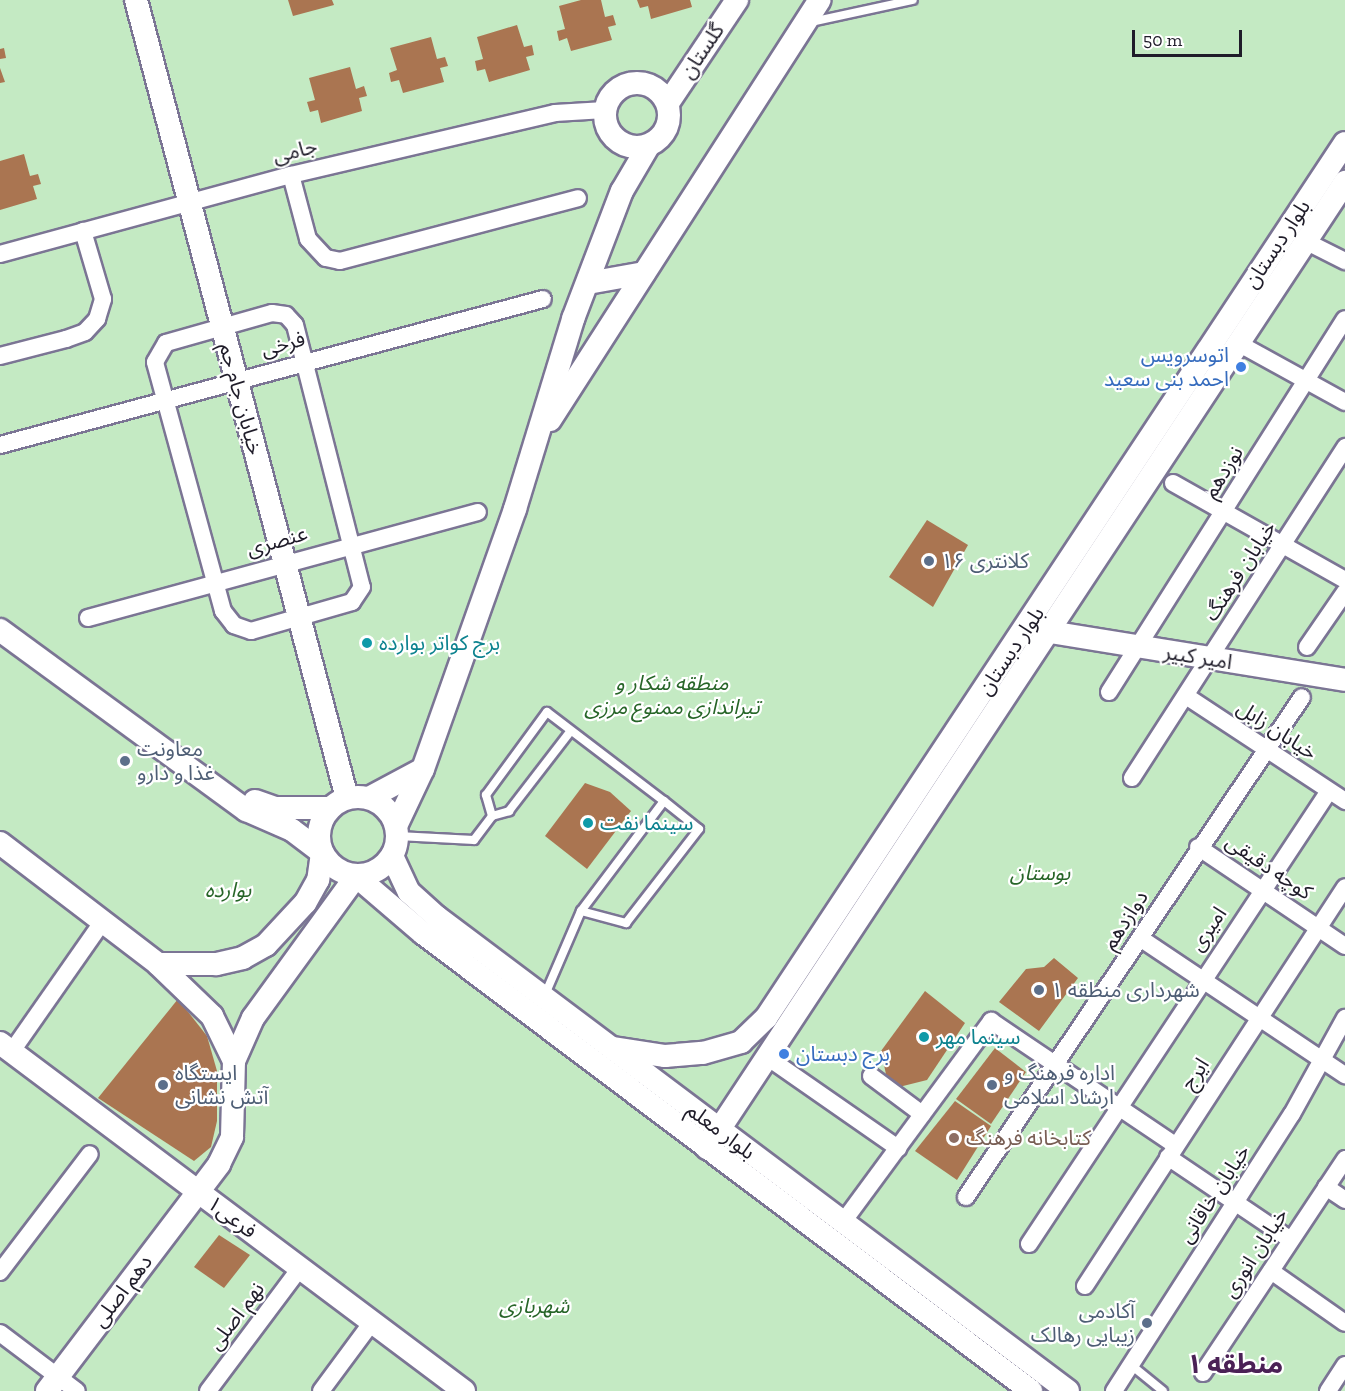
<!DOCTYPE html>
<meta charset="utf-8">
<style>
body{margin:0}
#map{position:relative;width:1345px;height:1391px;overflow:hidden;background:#f9f7ff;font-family:"Zilla Slab","Noto Sans Arabic",serif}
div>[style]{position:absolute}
.green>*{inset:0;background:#c4eac3}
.building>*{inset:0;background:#aa7551}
.roads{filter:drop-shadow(2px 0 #7b7594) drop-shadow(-2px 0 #7b7594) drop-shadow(0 2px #7b7594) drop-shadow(0 -2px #7b7594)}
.lane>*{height:8px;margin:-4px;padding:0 4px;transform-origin:4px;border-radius:4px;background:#fff}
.street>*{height:16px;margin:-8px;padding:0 8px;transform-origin:8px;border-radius:8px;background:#fff}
.secondary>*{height:22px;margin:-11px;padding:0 11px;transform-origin:11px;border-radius:11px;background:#fff}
.secondary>.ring{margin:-11px;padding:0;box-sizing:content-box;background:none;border:22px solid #fff;border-radius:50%}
.dots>*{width:16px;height:16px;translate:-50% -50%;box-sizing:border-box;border:3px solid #fff;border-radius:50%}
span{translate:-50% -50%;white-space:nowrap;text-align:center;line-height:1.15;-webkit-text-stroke:4.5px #fff;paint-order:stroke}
.street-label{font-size:21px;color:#1f1c29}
.shop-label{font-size:21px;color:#366cbe}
.right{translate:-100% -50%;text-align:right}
.left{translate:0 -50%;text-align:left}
.service-label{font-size:21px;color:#4e5e75}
.culture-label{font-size:21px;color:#0d838f}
.park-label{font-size:21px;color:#276528;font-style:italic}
.education-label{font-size:21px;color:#785e54}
.district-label{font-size:27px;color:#4b2156;font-weight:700}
.scale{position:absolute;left:1132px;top:30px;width:110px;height:27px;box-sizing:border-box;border:3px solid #1f1c29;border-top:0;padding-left:8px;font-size:18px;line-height:21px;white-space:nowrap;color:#1f1c29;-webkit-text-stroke:4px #fff;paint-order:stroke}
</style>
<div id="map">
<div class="green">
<i style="clip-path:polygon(0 0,1345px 0,1345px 1391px,0 1391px)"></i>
</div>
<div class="building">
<i style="clip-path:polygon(288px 0,332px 0,334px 5px,293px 16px)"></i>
<i style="clip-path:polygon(581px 0,601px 0,605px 17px,613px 15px,616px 25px,608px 27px,612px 40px,571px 51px,567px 38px,559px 41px,557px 31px,565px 29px,559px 6px)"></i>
<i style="clip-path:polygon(637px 0,690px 0,692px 7px,651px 19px,648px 6px,640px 8px)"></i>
<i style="clip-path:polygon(517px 25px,524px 47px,532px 45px,534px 55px,526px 57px,530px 70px,489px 82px,485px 69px,477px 71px,475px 61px,483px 59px,477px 37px)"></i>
<i style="clip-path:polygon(431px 37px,437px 59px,445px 57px,448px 66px,440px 68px,444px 82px,403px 93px,399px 80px,391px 82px,389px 73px,397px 70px,390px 48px)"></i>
<i style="clip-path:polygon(4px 48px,6px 58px,0 59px,0 49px)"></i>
<i style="clip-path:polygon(350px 67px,356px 89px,364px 86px,367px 96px,359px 98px,362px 111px,321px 123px,318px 110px,310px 112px,307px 102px,315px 100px,309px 78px)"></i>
<i style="clip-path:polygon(0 68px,5px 82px,0 83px)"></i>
<i style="clip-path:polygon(24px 154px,30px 176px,38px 174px,41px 184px,33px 186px,37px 199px,0 210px,0 161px)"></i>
<i style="clip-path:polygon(927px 520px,968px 545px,933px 607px,889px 577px)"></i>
<i style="clip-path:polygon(585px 783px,610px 792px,631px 811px,587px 869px,545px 836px)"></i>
<i style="clip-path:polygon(1054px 958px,1078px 978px,1039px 1031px,999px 1002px,1026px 969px,1044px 967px)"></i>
<i style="clip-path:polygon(925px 991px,965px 1023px,927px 1080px,899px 1087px,887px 1079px,881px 1051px)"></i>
<i style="clip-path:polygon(178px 999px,207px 1036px,217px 1071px,217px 1121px,211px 1147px,194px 1161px,98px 1098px)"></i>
<i style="clip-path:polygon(995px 1048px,1026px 1072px,991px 1124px,956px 1099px)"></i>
<i style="clip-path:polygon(955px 1101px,991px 1126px,957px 1180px,915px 1151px)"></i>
<i style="clip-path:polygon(219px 1235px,250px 1255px,224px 1288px,194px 1267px)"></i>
</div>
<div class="roads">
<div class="lane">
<i style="left:811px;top:22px;width:104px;rotate:-12.2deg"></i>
<i style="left:492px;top:816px;width:22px;rotate:-106deg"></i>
<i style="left:486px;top:795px;width:103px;rotate:-53.7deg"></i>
<i style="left:547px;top:712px;width:147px;rotate:37.3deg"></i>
<i style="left:664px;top:801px;width:138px;rotate:127deg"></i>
<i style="left:398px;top:836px;width:76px;rotate:3deg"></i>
<i style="left:474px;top:840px;width:30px;rotate:-53deg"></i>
<i style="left:492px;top:816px;width:18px;rotate:-16deg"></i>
<i style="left:509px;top:811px;width:98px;rotate:-52.4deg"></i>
<i style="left:544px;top:997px;width:94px;rotate:-66.7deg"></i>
<i style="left:581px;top:911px;width:47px;rotate:14.9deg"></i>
<i style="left:626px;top:923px;width:119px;rotate:-52.2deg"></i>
<i style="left:699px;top:829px;width:45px;rotate:-141.3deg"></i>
<i style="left:1131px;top:1365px;width:41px;rotate:39.1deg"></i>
</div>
<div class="street">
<i style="left:291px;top:175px;width:66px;rotate:75.1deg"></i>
<i style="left:308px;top:239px;width:26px;rotate:47deg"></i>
<i style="left:326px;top:258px;width:14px;rotate:12deg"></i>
<i style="left:340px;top:261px;width:246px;rotate:-14.8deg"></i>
<i style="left:1305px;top:241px;width:45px;rotate:26.6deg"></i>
<i style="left:0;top:254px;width:302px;rotate:-15.2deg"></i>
<i style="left:291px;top:175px;width:271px;rotate:-13.2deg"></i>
<i style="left:555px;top:113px;width:50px;rotate:-3.4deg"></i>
<i style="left:272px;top:313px;width:14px;rotate:8deg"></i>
<i style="left:286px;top:315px;width:13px;rotate:48deg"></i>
<i style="left:295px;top:325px;width:270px;rotate:75.7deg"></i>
<i style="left:362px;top:587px;width:18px;rotate:124deg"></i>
<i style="left:352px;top:602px;width:105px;rotate:164deg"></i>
<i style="left:251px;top:631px;width:18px;rotate:-161deg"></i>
<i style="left:234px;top:625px;width:18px;rotate:-128deg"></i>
<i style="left:223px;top:611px;width:258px;rotate:-105.3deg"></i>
<i style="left:155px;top:362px;width:22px;rotate:-60deg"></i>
<i style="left:166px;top:343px;width:110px;rotate:-15.8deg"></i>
<i style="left:1238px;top:343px;width:122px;rotate:28.9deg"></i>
<i style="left:0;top:356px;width:68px;rotate:-14.4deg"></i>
<i style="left:66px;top:339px;width:20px;rotate:-20deg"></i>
<i style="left:85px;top:332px;width:18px;rotate:-47deg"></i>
<i style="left:97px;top:319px;width:21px;rotate:-73deg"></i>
<i style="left:103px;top:299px;width:71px;rotate:-106.4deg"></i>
<i style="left:0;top:445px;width:562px;rotate:-15.05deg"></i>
<i style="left:1173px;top:483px;width:197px;rotate:29.4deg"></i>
<i style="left:88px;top:618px;width:404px;rotate:-15.2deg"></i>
<i style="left:1307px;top:647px;width:67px;rotate:-55.4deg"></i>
<i style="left:1109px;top:692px;width:441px;rotate:-57.7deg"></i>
<i style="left:1186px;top:696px;width:191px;rotate:33.4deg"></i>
<i style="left:1132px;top:778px;width:394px;rotate:-57.2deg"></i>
<i style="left:1198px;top:847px;width:177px;rotate:34deg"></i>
<i style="left:1140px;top:938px;width:247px;rotate:33.8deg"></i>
<i style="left:12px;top:1051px;width:159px;rotate:-55deg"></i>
<i style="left:767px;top:1057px;width:160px;rotate:34.8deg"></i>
<i style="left:871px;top:1076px;width:64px;rotate:36.7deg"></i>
<i style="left:1168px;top:1157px;width:148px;rotate:34deg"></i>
<i style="left:1326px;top:1187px;width:23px;rotate:34deg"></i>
<i style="left:966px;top:1197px;width:602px;rotate:-56.1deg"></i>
<i style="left:843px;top:1222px;width:250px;rotate:-53.6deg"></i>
<i style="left:991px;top:1021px;width:223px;rotate:34deg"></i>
<i style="left:1029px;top:1244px;width:543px;rotate:-56.49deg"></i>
<i style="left:1271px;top:1271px;width:90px;rotate:35.1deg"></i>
<i style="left:0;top:1272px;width:148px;rotate:-52.7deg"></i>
<i style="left:1085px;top:1286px;width:476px;rotate:-56.9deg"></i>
<i style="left:0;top:1333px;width:96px;rotate:37deg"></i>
<i style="left:1203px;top:1373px;width:257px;rotate:-56.4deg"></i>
<i style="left:208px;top:1391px;width:154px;rotate:-53.2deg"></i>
<i style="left:321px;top:1391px;width:86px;rotate:-53.5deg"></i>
<i style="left:1114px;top:1391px;width:329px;rotate:-57.3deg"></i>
<i style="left:1292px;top:1114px;width:110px;rotate:-61.1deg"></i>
<i style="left:1328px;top:1391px;width:31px;rotate:-57deg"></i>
</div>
<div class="secondary">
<i style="left:136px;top:0;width:825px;rotate:75.19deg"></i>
<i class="ring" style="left:605px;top:83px;width:42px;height:42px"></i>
<i style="left:668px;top:103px;width:124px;rotate:-56.2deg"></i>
<i style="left:588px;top:283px;width:57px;rotate:-10.1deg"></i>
<i style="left:550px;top:420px;width:499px;rotate:-57.3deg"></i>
<i style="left:1040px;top:626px;width:12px;rotate:31deg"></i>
<i style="left:1050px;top:632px;width:299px;rotate:9.2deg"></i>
<i style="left:0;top:630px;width:305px;rotate:36.2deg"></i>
<i style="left:246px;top:810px;width:50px;rotate:23.5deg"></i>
<i style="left:292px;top:830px;width:38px;rotate:37deg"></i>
<i style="left:322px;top:853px;width:27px;rotate:98deg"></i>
<i style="left:318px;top:880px;width:26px;rotate:119deg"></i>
<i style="left:305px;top:903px;width:57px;rotate:132.9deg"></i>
<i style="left:266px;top:945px;width:26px;rotate:151deg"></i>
<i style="left:243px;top:958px;width:28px;rotate:167deg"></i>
<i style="left:216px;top:964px;width:58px;rotate:180deg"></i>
<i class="ring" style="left:319px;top:797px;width:56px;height:56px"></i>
<i style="left:369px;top:798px;width:61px;rotate:-28.2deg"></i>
<i style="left:255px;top:801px;width:21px;rotate:19deg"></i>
<i style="left:275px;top:808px;width:55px"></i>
<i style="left:396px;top:826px;width:63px;rotate:-64.7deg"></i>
<i style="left:423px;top:769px;width:276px;rotate:-70.5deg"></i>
<i style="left:515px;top:509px;width:199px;rotate:-73deg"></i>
<i style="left:573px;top:319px;width:137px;rotate:-69.1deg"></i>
<i style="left:622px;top:191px;width:53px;rotate:-59.6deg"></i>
<i style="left:0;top:843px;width:199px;rotate:37.4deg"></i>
<i style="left:158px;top:964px;width:75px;rotate:43.9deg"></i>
<i style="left:212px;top:1016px;width:50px;rotate:63.9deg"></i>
<i style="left:392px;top:856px;width:40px;rotate:65deg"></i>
<i style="left:409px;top:892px;width:38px;rotate:42deg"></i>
<i style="left:437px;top:917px;width:789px;rotate:36.91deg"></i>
<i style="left:0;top:1043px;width:580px;rotate:36.87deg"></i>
<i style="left:612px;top:1048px;width:54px;rotate:8.6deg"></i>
<i style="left:665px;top:1056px;width:38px;rotate:-5deg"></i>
<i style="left:703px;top:1053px;width:40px;rotate:-16deg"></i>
<i style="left:741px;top:1042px;width:35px;rotate:-44deg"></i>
<i style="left:766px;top:1018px;width:1049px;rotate:-56.51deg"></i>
<i style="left:707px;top:1148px;width:1158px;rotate:-56.56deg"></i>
<i style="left:47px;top:1391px;width:285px;rotate:-52.8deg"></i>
<i style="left:219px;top:1164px;width:30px;rotate:-64deg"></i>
<i style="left:232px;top:1137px;width:76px;rotate:-88.5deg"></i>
<i style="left:234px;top:1061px;width:47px;rotate:-66.2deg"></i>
<i style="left:253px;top:1018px;width:175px;rotate:-54deg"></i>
<i style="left:356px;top:876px;width:89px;rotate:40.5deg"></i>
<i style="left:424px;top:934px;width:760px;rotate:36.98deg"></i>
</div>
</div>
<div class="dots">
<i style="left:1241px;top:367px;background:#3f7fe0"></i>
<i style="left:929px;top:561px;background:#5c6f8a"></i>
<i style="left:367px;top:643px;background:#0f9aa8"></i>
<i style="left:125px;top:761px;background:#5c6f8a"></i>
<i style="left:588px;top:823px;background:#0f9aa8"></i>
<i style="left:1039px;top:990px;background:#5c6f8a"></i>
<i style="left:924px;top:1037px;background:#0f9aa8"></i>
<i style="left:784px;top:1054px;background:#3f7fe0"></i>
<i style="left:163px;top:1085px;background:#5c6f8a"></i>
<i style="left:992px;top:1085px;background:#5c6f8a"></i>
<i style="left:954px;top:1138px;background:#8d6e63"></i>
<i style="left:1147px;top:1323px;background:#5c6f8a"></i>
</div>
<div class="street-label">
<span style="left:702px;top:51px;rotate:-56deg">گلستان</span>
<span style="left:295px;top:151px;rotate:-14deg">جامی</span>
<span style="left:1277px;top:244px;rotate:-56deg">بلوار دبستان</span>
<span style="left:283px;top:344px;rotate:-15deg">فرخی</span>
<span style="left:241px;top:399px;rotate:75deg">خیابان جام جم</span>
<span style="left:1223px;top:472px;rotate:-58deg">نوزدهم</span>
<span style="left:277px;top:541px;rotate:-16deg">عنصری</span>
<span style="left:1240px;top:571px;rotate:-57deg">خیابان فرهنگ</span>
<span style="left:1011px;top:651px;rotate:-56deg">بلوار دبستان</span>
<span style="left:1198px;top:657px;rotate:9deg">امیر کبیر</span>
<span style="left:1277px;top:730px;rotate:33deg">خیابان زابل</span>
<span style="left:1269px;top:867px;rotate:34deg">کوچه دقیقی</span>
<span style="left:1125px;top:920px;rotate:-57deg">دوازدهم</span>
<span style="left:1208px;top:929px;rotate:-56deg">امیری</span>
<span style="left:1195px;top:1074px;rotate:-57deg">ایرج</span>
<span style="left:721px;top:1131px;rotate:37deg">بلوار معلم</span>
<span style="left:1214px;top:1194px;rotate:-57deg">خیابان خاقانی</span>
<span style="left:232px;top:1217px;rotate:37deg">فرعی۱</span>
<span style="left:1255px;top:1253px;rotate:-57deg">خیابان انوری</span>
<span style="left:122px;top:1291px;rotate:-53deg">دهم اصلی</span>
<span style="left:236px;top:1316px;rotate:-53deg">نهم اصلی</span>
</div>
<div class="shop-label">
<span class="right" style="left:1229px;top:367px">اتوسرویس<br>احمد بنی سعید</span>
<span class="left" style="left:796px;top:1054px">برج دبستان</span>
</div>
<div class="service-label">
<span class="left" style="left:941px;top:561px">کلانتری ۱۶</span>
<span class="left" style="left:137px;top:761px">معاونت<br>غذا و دارو</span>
<span class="left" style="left:1051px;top:990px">شهرداری منطقه ۱</span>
<span class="left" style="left:175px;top:1085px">ایستگاه<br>آتش نشانی</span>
<span class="left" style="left:1004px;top:1085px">اداره فرهنگ و<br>ارشاد اسلامی</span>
<span class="right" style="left:1135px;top:1323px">آکادمی<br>زیبایی رهالک</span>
</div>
<div class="culture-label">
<span class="left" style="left:379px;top:643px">برج کواتر بوارده</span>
<span class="left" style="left:600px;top:823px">سینما نفت</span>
<span class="left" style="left:936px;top:1037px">سینما مهر</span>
</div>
<div class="park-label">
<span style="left:672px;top:695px">منطقه شکار و<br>تیراندازی ممنوع مرزی</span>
<span style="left:1040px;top:873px">بوستان</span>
<span style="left:228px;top:890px">بوارده</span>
<span style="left:534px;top:1306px">شهربازی</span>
</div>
<div class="education-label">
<span class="left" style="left:966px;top:1138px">کتابخانه فرهنگ</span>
</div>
<div class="district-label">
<span style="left:1235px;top:1365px">منطقه ۱</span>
</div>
<div class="scale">50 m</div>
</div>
